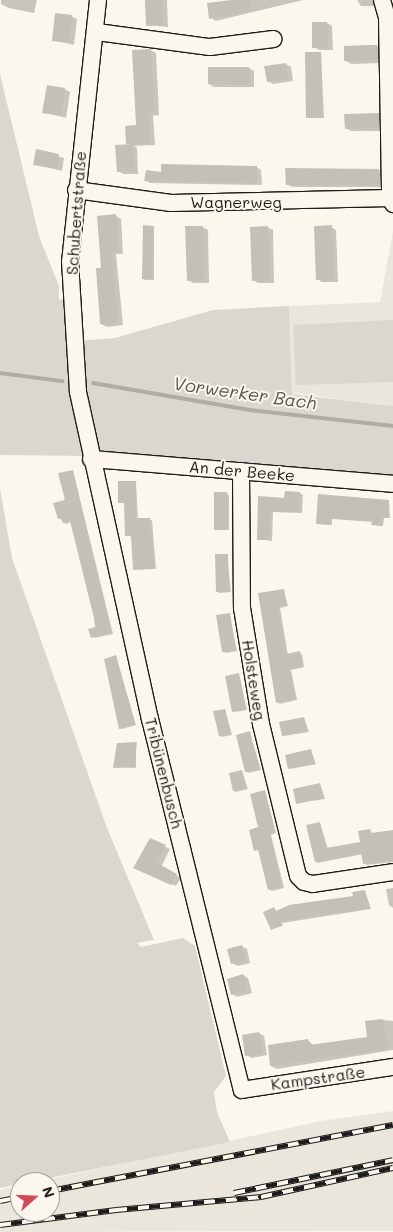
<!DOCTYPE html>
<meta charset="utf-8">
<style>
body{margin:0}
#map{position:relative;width:393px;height:1232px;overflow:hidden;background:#fbf7ec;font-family:Mali,sans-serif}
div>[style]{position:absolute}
.built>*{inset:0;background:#eae6dc}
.green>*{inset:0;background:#dad7ce}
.shadow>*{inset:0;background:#0003}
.stream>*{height:4px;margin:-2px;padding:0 2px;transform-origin:2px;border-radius:2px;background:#afaca5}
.building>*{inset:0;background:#c3c0b8}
.roads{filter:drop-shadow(1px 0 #1c1c1c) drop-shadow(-1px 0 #1c1c1c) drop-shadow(0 1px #1c1c1c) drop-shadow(0 -1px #1c1c1c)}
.minor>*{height:16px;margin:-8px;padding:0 8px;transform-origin:8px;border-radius:8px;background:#fbf7ec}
.rail>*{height:5.5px;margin-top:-2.75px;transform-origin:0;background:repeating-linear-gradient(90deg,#fbf7ec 0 11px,#1c1c1c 0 22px);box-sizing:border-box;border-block:1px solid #1c1c1c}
span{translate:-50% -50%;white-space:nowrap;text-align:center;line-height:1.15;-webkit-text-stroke:4px #fbf7ec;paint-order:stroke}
.street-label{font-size:16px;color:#1c1c1c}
.water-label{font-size:18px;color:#575653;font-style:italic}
.north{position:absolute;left:10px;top:1172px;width:50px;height:50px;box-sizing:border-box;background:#fbf7ec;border:1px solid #a29f99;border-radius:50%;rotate:70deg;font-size:14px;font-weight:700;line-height:20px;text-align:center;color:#1c1c1c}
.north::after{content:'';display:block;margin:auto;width:18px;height:22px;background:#d1495b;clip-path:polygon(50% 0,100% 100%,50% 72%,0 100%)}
</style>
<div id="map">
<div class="built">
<i style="clip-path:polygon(393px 231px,393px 406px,292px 393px,289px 306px,380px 302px)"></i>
<i style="clip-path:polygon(393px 1111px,393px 1231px,0 1232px,0 1190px,20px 1185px,20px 1212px,50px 1212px,50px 1182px,37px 1182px,321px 1121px)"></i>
</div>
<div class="green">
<i style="clip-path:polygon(0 74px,39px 236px,59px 286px,59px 299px,71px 301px,74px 341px,115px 338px,213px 310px,289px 306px,292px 394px,393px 406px,393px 484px,90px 456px,0 455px)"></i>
<i style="clip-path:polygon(393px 320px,393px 382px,296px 385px,293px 325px)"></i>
<i style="clip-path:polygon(0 488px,12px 558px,107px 828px,154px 940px,137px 943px,141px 947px,183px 938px,195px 946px,226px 1076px,214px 1092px,217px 1112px,230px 1142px,0 1188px)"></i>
</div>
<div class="shadow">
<i style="clip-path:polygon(1px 0,37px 0,34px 13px,9px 8px,1px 4px)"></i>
<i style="clip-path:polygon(146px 0,167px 0,168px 27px,147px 25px)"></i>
<i style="clip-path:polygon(236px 0,303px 0,216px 21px,211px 18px)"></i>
<i style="clip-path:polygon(357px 0,374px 0,374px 6px,361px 6px)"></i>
<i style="clip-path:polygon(71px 16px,77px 19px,74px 45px,53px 40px)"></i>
<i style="clip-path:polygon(327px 23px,332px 26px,333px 50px,319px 50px,314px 47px)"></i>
<i style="clip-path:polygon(377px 46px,382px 49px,382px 63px,351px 64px,346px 61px,345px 47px)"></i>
<i style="clip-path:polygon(151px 50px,156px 53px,159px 115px,153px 116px,155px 145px,134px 146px,137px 148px,138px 174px,123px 174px,118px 171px,131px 145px,127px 143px,137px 127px)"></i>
<i style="clip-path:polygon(321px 53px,324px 118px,310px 118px,308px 117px)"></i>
<i style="clip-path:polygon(286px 64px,291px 67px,293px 81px,273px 84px,268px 81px)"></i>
<i style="clip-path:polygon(249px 68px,254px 71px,254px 87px,214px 87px,209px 84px)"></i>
<i style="clip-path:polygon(64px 89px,70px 92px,66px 118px,44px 112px)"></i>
<i style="clip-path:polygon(378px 114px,383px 117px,384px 131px,351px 131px,346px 128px)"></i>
<i style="clip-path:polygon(37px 151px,64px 158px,62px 171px,34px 164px)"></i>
<i style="clip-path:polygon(256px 167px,261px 170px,262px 185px,150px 183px,146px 181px,163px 174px)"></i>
<i style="clip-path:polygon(379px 170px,384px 173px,384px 187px,292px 187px,287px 184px)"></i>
<i style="clip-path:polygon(116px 216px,121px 219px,123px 254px,116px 254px,123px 325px,107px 327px,101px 324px,102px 269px)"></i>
<i style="clip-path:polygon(202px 227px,208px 230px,209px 283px,193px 283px,188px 280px)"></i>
<i style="clip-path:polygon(267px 227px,273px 230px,274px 283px,258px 283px,253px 280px)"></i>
<i style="clip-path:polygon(331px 227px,336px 230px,338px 282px,322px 282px,317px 279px)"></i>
<i style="clip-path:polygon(154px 228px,154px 280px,145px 280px,143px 279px)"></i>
<i style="clip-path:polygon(73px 471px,113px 634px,94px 638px,97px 628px,71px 522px,66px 524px,59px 518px)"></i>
<i style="clip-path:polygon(136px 482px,138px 519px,152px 520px,156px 569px,134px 569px,132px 537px,126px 535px,125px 503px,119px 502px)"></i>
<i style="clip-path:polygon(215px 493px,229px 495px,229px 530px,215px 529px)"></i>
<i style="clip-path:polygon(300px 493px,303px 495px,302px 513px,273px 512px,272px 541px,258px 539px,259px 498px,286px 499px)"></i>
<i style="clip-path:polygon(319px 496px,389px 501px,390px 518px,384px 518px,383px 526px,375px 525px,373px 522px,332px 519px,332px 525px,319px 524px)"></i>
<i style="clip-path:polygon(227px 555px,231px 592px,220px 593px,217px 592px)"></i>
<i style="clip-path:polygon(283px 590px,288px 606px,280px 608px,288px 655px,302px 654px,304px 667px,291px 670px,297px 700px,279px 704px,259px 594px)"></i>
<i style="clip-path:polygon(229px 615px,237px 651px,226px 653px,223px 651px)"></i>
<i style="clip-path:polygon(116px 657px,136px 725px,122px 729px,120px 728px)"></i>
<i style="clip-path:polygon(239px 674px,247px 710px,235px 712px,233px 711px)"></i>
<i style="clip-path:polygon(225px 710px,232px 735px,222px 737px,220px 736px)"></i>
<i style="clip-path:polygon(304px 718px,309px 732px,283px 736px)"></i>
<i style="clip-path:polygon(250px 733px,261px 770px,249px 773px,246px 772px)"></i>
<i style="clip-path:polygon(136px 744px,136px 768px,114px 767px)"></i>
<i style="clip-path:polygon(311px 751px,316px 764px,290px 769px)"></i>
<i style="clip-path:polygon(242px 771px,248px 789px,236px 792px,234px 791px)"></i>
<i style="clip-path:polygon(320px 784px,325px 799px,297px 803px)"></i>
<i style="clip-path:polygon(265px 791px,276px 833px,271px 835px,284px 888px,271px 891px,259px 850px,255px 850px)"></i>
<i style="clip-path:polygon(320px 823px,328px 849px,361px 843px,370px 830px,373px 834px,393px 831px,393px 862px,366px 865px,363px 854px,318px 863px,316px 861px)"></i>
<i style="clip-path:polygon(151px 840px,170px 849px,161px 867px,181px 878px,176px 886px,139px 870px)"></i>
<i style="clip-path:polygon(393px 888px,393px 908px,389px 905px,386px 889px)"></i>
<i style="clip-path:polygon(365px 891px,371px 909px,282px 923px,283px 926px,272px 929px,274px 908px,277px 912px,354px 897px)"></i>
<i style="clip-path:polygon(241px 946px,247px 949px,250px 963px,238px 966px,232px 963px)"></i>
<i style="clip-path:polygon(243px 975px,248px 978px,252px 993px,237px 997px,232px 994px)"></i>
<i style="clip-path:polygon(383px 1020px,393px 1021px,393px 1050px,277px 1069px,271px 1066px,308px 1040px,313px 1045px,368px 1038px)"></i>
<i style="clip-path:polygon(259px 1033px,264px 1036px,267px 1055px,252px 1058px,246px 1055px)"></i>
</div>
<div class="stream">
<i style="left:0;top:373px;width:63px;rotate:7.4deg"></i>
<i style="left:93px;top:383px;width:159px;rotate:9.8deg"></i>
<i style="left:250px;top:410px;width:144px;rotate:6.4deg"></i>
</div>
<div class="building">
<i style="clip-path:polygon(145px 0,162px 0,164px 25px,146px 26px)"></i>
<i style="clip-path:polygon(232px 0,250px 0,252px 10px,209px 19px,207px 3px)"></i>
<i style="clip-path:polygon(55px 13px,72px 15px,69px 43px,52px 41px)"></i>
<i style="clip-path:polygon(312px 22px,327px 22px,328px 48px,312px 48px)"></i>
<i style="clip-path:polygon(367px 45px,377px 45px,378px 60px,344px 61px,344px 46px)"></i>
<i style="clip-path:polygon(151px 49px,154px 113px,148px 113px,150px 143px,126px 144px,125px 126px,136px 125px,132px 50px)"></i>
<i style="clip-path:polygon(305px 52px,321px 52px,322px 118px,306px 118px)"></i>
<i style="clip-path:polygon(286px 63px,288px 79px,267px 82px,264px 66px)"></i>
<i style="clip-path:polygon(208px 67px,249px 67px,249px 85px,208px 84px)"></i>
<i style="clip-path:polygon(47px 85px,65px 88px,61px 116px,42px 113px)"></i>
<i style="clip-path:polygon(379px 113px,379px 128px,345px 129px,344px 114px)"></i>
<i style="clip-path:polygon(132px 144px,134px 171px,117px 172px,115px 145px)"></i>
<i style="clip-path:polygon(36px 149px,59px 154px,57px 169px,33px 165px)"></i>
<i style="clip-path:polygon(161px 164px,257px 166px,257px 183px,144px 181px,146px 170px,161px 172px)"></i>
<i style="clip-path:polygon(285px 168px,379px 169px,380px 185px,286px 185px)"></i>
<i style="clip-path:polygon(116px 214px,119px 252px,112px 252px,118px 323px,100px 324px,96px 268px,101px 268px,97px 216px)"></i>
<i style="clip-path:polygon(143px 225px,154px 226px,152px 279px,142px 279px)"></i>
<i style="clip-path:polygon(332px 225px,333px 280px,316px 280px,314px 226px)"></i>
<i style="clip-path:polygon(185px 226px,203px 226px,204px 281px,187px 281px)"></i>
<i style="clip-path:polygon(268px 226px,269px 281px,252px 281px,250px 227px)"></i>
<i style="clip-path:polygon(73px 470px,111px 633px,91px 638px,88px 629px,95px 627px,94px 618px,70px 521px,63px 523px,61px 518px,58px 519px,53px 503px,65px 500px,58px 473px)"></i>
<i style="clip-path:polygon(118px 481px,136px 481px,136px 518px,150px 518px,154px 569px,133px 570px,131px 536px,125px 536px,124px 503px,118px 503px)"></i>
<i style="clip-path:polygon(285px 491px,300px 492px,299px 512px,271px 511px,269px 540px,257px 540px,258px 496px,284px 498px)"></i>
<i style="clip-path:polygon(214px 492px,227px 492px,228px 530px,214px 530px)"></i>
<i style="clip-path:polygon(318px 494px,389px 500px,388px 518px,382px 517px,382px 526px,371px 525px,372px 521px,330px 518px,330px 525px,316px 524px)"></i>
<i style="clip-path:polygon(215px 554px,228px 554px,229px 592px,216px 592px)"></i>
<i style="clip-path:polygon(284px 589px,287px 605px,278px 607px,286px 654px,300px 651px,303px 667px,290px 669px,295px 699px,276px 703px,258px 593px)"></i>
<i style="clip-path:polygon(230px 613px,236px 650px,222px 652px,216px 615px)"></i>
<i style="clip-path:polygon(116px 655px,135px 724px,119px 729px,104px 659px)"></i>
<i style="clip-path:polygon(239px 673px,246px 709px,232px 712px,225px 676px)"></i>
<i style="clip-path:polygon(225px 709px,231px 734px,219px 736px,213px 711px)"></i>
<i style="clip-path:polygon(304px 717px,307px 731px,282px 736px,279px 722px)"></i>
<i style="clip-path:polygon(250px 731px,259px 769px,245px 772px,236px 735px)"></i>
<i style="clip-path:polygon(137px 742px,134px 767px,113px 768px,117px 743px)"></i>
<i style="clip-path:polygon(311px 749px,315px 764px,288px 769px,285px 755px)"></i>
<i style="clip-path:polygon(242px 770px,246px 788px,233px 791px,229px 773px)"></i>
<i style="clip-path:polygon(320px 783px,324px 798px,296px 804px,293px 789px)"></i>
<i style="clip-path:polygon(265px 790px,275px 832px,269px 834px,282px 887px,268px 890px,258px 850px,254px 851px,249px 830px,258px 827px,250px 794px)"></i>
<i style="clip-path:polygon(320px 822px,326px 848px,360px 842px,358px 831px,370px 829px,371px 833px,393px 830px,393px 860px,363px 864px,361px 853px,315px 862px,306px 825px)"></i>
<i style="clip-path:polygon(150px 838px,166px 845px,157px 863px,177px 874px,171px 885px,133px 868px)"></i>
<i style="clip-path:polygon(365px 890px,368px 908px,280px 921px,281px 925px,271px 930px,263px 912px,274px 907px,276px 911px,289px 905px,353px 896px,352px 892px)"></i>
<i style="clip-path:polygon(242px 945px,246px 960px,231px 964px,227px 949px)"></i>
<i style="clip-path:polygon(243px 974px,247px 990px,231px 995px,227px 979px)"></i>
<i style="clip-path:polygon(383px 1019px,388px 1049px,270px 1066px,268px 1045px,308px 1039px,309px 1045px,367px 1037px,365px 1021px)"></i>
<i style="clip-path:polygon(259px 1032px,263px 1053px,245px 1056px,242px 1035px)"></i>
</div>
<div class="roads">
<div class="minor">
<i style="left:98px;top:0;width:262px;rotate:96.1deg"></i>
<i style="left:70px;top:261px;width:131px;rotate:86.5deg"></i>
<i style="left:78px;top:392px;width:335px;rotate:77.6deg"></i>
<i style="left:150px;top:719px;width:382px;rotate:76.1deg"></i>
<i style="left:242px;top:1090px;width:153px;rotate:-8.7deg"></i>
<i style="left:382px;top:0;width:19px;rotate:74deg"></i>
<i style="left:387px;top:18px;width:180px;rotate:89deg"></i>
<i style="left:97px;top:32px;width:114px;rotate:7.6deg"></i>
<i style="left:210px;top:47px;width:64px;rotate:-7.2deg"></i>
<i style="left:76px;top:190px;width:96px;rotate:7.8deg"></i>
<i style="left:171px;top:203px;width:219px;rotate:-1.3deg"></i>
<i style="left:390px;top:198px;width:7px;rotate:63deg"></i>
<i style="left:91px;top:459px;width:303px;rotate:4.7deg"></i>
<i style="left:241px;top:471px;width:137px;rotate:89.6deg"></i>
<i style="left:242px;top:608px;width:118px;rotate:80.7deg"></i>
<i style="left:261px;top:724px;width:156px;rotate:76.3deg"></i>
<i style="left:298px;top:876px;width:8px;rotate:45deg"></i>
<i style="left:304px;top:882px;width:9px;rotate:13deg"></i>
<i style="left:313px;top:884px;width:81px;rotate:-8.5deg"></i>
</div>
</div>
<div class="rail">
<i style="left:50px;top:1191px;width:349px;rotate:-10.9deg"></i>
<i style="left:234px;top:1193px;width:162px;rotate:-11.7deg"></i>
<i style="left:0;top:1201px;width:20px;rotate:-11deg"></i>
<i style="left:0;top:1225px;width:117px;rotate:-7.4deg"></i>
<i style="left:116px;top:1210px;width:146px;rotate:-5.1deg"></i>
<i style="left:261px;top:1197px;width:135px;rotate:-12.4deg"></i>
</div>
<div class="street-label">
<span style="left:236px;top:202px">Wagnerweg</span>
<span style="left:76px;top:213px;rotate:-86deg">Schubertstraße</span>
<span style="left:242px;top:471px;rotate:5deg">An der Beeke</span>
<span style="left:254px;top:680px;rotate:81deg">Holsteweg</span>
<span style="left:164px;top:773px;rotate:76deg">Tribünenbusch</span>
<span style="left:318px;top:1078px;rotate:-8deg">Kampstraße</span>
</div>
<div class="water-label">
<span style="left:245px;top:393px;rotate:8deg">Vorwerker Bach</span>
</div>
<div class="north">N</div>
</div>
